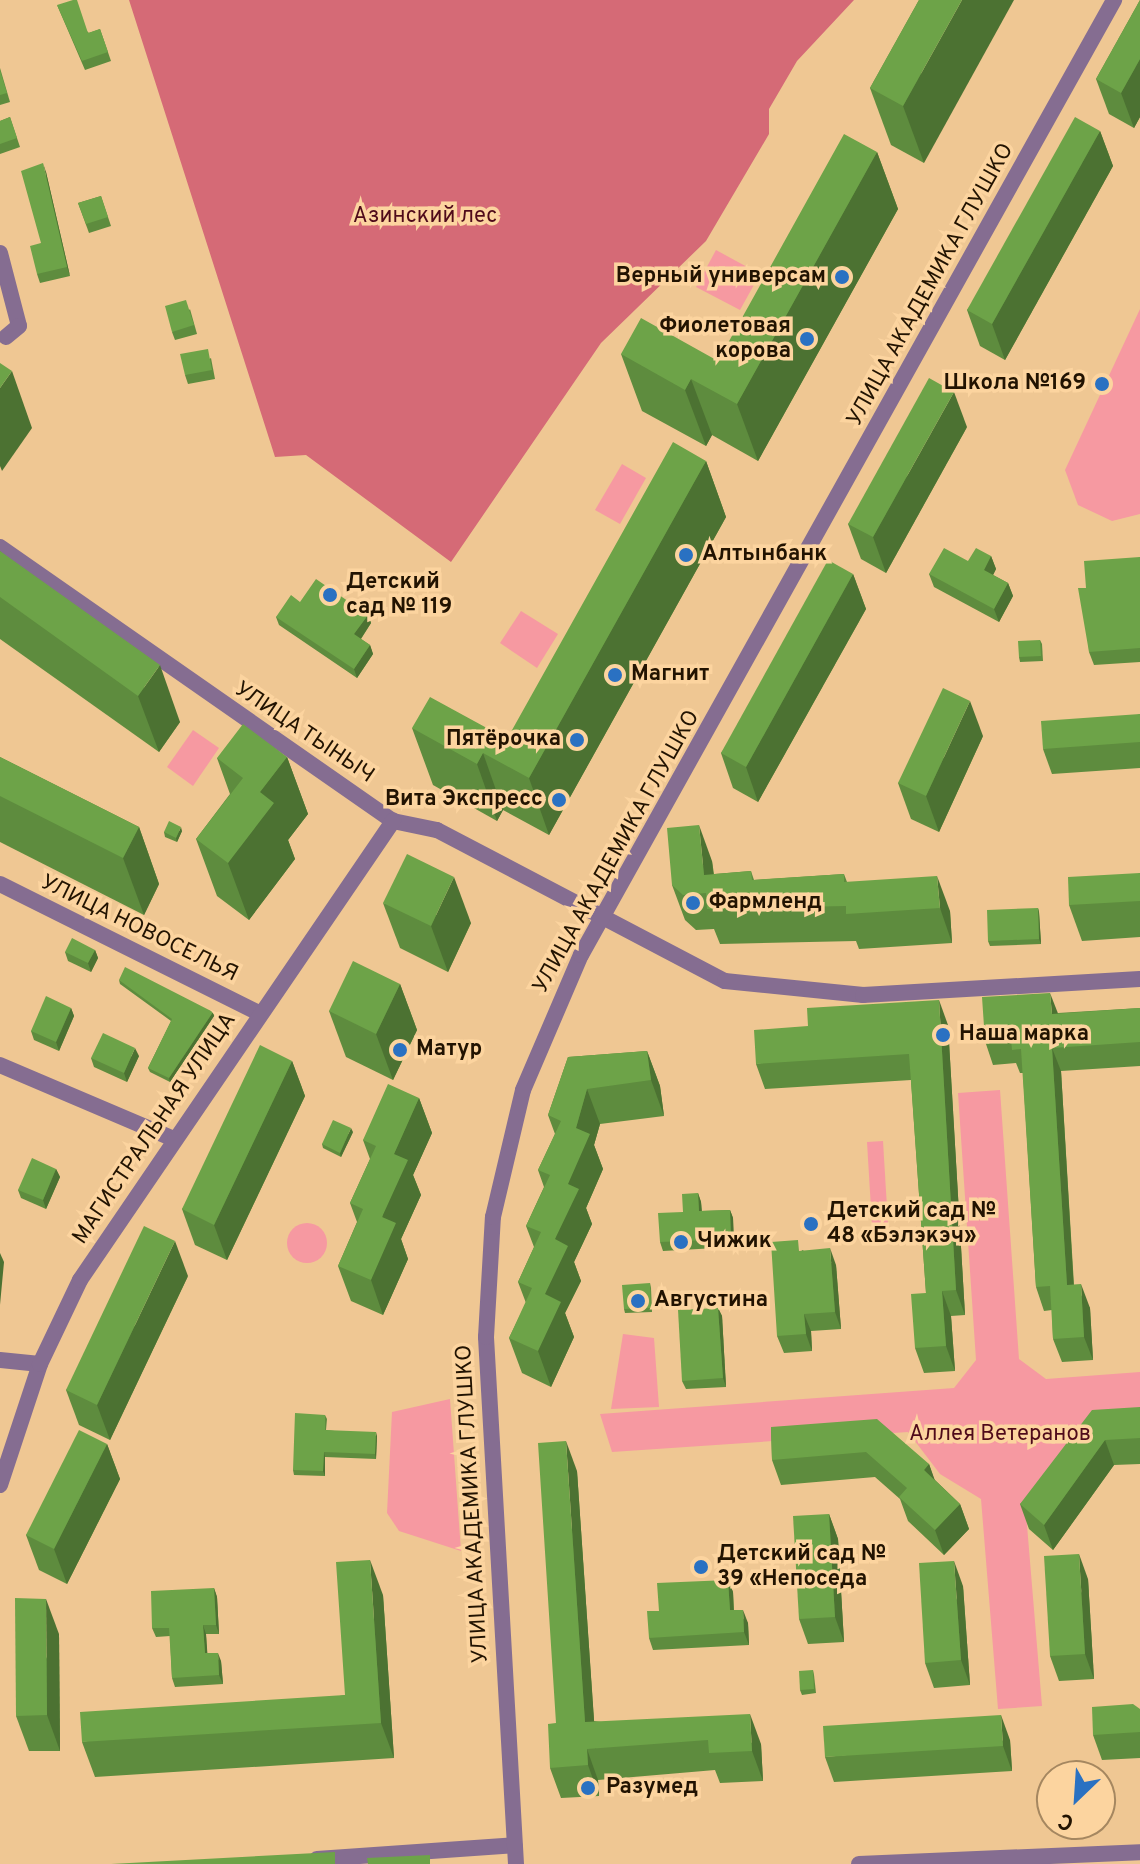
<!DOCTYPE html>
<meta charset="utf-8">
<style>
body{margin:0}
#map{position:relative;width:1140px;height:1864px;overflow:hidden;background:#efc793;font-family:Overpass,sans-serif}
div>[style]{position:absolute}
.green>*{inset:0;background:#f699a1}
.round{border-radius:50%}
.forest>*{inset:0;background:#d56a76}
.street>*{height:16px;margin:-8px;padding:0 8px;transform-origin:8px;border-radius:8px;background:#856d91}
.wall>*{inset:0;background:#5e8c3e}
.shaded-wall>*{inset:0;background:#4c7232}
.building>*{inset:0;background:#6da348}
.dots>*{width:22px;height:22px;translate:-50% -50%;box-sizing:border-box;border:4px solid #fcd49f;border-radius:50%}
span{translate:-50% -50%;white-space:nowrap;text-align:center;line-height:1.15;-webkit-text-stroke:7px #fcd49f;paint-order:stroke}
.park-label{font-size:22px;color:#4f0a1a}
.poi-label{font-size:22px;color:#221301;font-weight:700}
.right{translate:-100% -50%;text-align:right}
.left{translate:0 -50%;text-align:left}
.street-label{font-size:22px;color:#221301}
.north{position:absolute;left:1036px;top:1760px;width:80px;height:80px;box-sizing:border-box;background:#fcd49f;border:2px solid #a58760;border-radius:50%;rotate:205deg;font-size:22px;font-weight:700;line-height:32px;text-align:center;color:#221301}
.north::after{content:'';display:block;margin:auto;width:28px;height:36px;background:#2a71c2;clip-path:polygon(50% 0,100% 100%,50% 72%,0 100%)}
</style>
<div id="map">
<div class="green">
<i style="clip-path:polygon(716px 250px,760px 274px,740px 310px,696px 287px)"></i>
<i style="clip-path:polygon(1140px 309px,1140px 514px,1112px 521px,1078px 505px,1065px 470px)"></i>
<i style="clip-path:polygon(622px 464px,646px 478px,620px 524px,595px 510px)"></i>
<i style="clip-path:polygon(521px 611px,558px 634px,537px 668px,500px 643px)"></i>
<i style="clip-path:polygon(193px 730px,219px 748px,193px 786px,167px 767px)"></i>
<i style="clip-path:polygon(1000px 1090px,1019px 1359px,1046px 1379px,1140px 1372px,1140px 1421px,1077px 1426px,1057px 1468px,1025px 1501px,1042px 1706px,998px 1709px,981px 1499px,940px 1474px,908px 1432px,612px 1452px,600px 1414px,954px 1388px,976px 1360px,958px 1093px)"></i>
<i style="clip-path:polygon(883px 1141px,889px 1241px,873px 1242px,867px 1142px)"></i>
<i class="round" style="left:287px;top:1223px;width:40px;height:40px"></i>
<i style="clip-path:polygon(623px 1334px,654px 1338px,659px 1407px,611px 1409px)"></i>
<i style="clip-path:polygon(450px 1399px,461px 1551px,399px 1531px,387px 1513px,392px 1412px)"></i>
</div>
<div class="forest">
<i style="clip-path:polygon(129px 0,854px 0,797px 61px,769px 109px,769px 134px,706px 241px,601px 343px,451px 562px,306px 455px,275px 457px)"></i>
</div>
<div class="street">
<i style="left:0;top:253px;width:75px;rotate:75.4deg"></i>
<i style="left:19px;top:326px;width:17px;rotate:140deg"></i>
<i style="left:0;top:547px;width:479px;rotate:34.9deg"></i>
<i style="left:393px;top:821px;width:45px;rotate:11.6deg"></i>
<i style="left:437px;top:830px;width:325px;rotate:27.7deg"></i>
<i style="left:725px;top:981px;width:139px;rotate:5.8deg"></i>
<i style="left:863px;top:995px;width:277px;rotate:-3.3deg"></i>
<i style="left:0;top:884px;width:289px;rotate:26.5deg"></i>
<i style="left:0;top:1065px;width:186px;rotate:23.1deg"></i>
<i style="left:0;top:1360px;width:40px;rotate:5.7deg"></i>
<i style="left:0;top:1485px;width:127px;rotate:-71.7deg"></i>
<i style="left:40px;top:1364px;width:93px;rotate:-64.5deg"></i>
<i style="left:80px;top:1280px;width:556px;rotate:-55.71deg"></i>
<i style="left:317px;top:1859px;width:198px;rotate:-4deg"></i>
<i style="left:516px;top:1864px;width:528px;rotate:-93.26deg"></i>
<i style="left:486px;top:1337px;width:120px;rotate:-86.7deg"></i>
<i style="left:493px;top:1217px;width:130px;rotate:-76.7deg"></i>
<i style="left:523px;top:1090px;width:147px;rotate:-66.8deg"></i>
<i style="left:581px;top:955px;width:1094px;rotate:-60.83deg"></i>
<i style="left:859px;top:1864px;width:281px;rotate:-2.4deg"></i>
</div>
<div class="wall">
<i style="clip-path:polygon(919px 0,924px 163px,891px 145px,870px 88px)"></i>
<i style="clip-path:polygon(1140px 0,1140px 117px,1134px 128px,1109px 114px,1096px 79px)"></i>
<i style="clip-path:polygon(57px 5px,89px 33px,100px 29px,111px 61px,85px 70px)"></i>
<i style="clip-path:polygon(0 68px,10px 102px,0 105px)"></i>
<i style="clip-path:polygon(10px 117px,20px 147px,0 154px,0 121px)"></i>
<i style="clip-path:polygon(1100px 131px,1113px 166px,1005px 360px,980px 346px,967px 310px)"></i>
<i style="clip-path:polygon(877px 152px,898px 209px,758px 461px,712px 435px,706px 446px,642px 411px,621px 354px,718px 361px)"></i>
<i style="clip-path:polygon(46px 172px,70px 276px,40px 283px,37px 274px,41px 243px)"></i>
<i style="clip-path:polygon(101px 196px,111px 226px,89px 233px,78px 203px)"></i>
<i style="clip-path:polygon(190px 309px,197px 334px,175px 340px,172px 332px)"></i>
<i style="clip-path:polygon(211px 358px,215px 379px,188px 384px,185px 375px)"></i>
<i style="clip-path:polygon(967px 427px,886px 573px,861px 559px,848px 524px)"></i>
<i style="clip-path:polygon(706px 461px,726px 517px,549px 835px,503px 810px,497px 821px,433px 785px,412px 728px,507px 739px)"></i>
<i style="clip-path:polygon(0 551px,180px 722px,159px 752px,0 639px)"></i>
<i style="clip-path:polygon(991px 556px,996px 569px,993px 575px,1008px 583px,1013px 596px,999px 622px,934px 587px,929px 574px,968px 561px)"></i>
<i style="clip-path:polygon(1140px 557px,1140px 662px,1094px 665px,1089px 652px,1086px 588px)"></i>
<i style="clip-path:polygon(853px 574px,866px 609px,758px 802px,733px 788px,721px 753px)"></i>
<i style="clip-path:polygon(300px 602px,368px 615px,371px 623px,361px 639px,370px 645px,373px 654px,357px 678px,279px 625px,276px 617px)"></i>
<i style="clip-path:polygon(1040px 640px,1042px 644px,1043px 661px,1020px 662px,1019px 657px)"></i>
<i style="clip-path:polygon(1140px 714px,1140px 768px,1052px 774px,1043px 749px)"></i>
<i style="clip-path:polygon(983px 736px,939px 832px,911px 819px,898px 783px)"></i>
<i style="clip-path:polygon(0 757px,139px 827px,159px 884px,144px 915px,0 842px)"></i>
<i style="clip-path:polygon(287px 757px,308px 814px,288px 840px,295px 859px,249px 920px,217px 896px,196px 839px,230px 794px,217px 758px)"></i>
<i style="clip-path:polygon(182px 831px,177px 842px,165px 837px,164px 832px)"></i>
<i style="clip-path:polygon(712px 861px,714px 874px,751px 871px,754px 880px,844px 874px,847px 882px,950px 911px,952px 943px,859px 949px,856px 941px,720px 944px,714px 929px,696px 930px,685px 920px,672px 885px)"></i>
<i style="clip-path:polygon(1140px 873px,1140px 937px,1082px 941px,1069px 905px)"></i>
<i style="clip-path:polygon(383px 903px,471px 923px,448px 972px,400px 948px)"></i>
<i style="clip-path:polygon(1038px 908px,1039px 912px,1041px 944px,990px 946px,988px 941px)"></i>
<i style="clip-path:polygon(95px 950px,98px 958px,91px 972px,68px 961px,65px 952px)"></i>
<i style="clip-path:polygon(119px 980px,213px 1012px,214px 1016px,170px 1082px,150px 1072px,148px 1068px,171px 1021px,120px 984px)"></i>
<i style="clip-path:polygon(400px 984px,417px 1030px,393px 1080px,346px 1057px,329px 1011px)"></i>
<i style="clip-path:polygon(71px 1008px,74px 1016px,59px 1051px,34px 1040px,31px 1031px)"></i>
<i style="clip-path:polygon(1140px 1008px,1140px 1066px,1061px 1071px,1074px 1285px,1090px 1308px,1093px 1360px,1062px 1362px,1053px 1339px,1052px 1310px,1044px 1311px,1036px 1287px,1023px 1073px,1020px 1073px,1016px 1063px,993px 1065px,985px 1041px,1058px 1013px)"></i>
<i style="clip-path:polygon(948px 1025px,965px 1315px,951px 1316px,955px 1371px,924px 1373px,915px 1348px,926px 1293px,911px 1080px,765px 1089px,756px 1064px)"></i>
<i style="clip-path:polygon(647px 1051px,660px 1086px,664px 1116px,600px 1124px,594px 1145px,603px 1169px,586px 1208px,592px 1224px,574px 1262px,581px 1281px,565px 1313px,574px 1337px,551px 1387px,522px 1373px,509px 1338px,526px 1303px,518px 1282px,534px 1247px,526px 1226px,544px 1187px,538px 1170px,555px 1134px,548px 1115px,568px 1057px)"></i>
<i style="clip-path:polygon(139px 1056px,127px 1082px,94px 1067px,91px 1058px)"></i>
<i style="clip-path:polygon(292px 1061px,305px 1096px,227px 1260px,195px 1245px,182px 1209px)"></i>
<i style="clip-path:polygon(419px 1098px,432px 1133px,413px 1175px,421px 1195px,401px 1239px,408px 1259px,383px 1315px,351px 1301px,338px 1266px,357px 1222px,350px 1203px,370px 1159px,363px 1140px)"></i>
<i style="clip-path:polygon(353px 1132px,341px 1157px,323px 1148px,322px 1144px)"></i>
<i style="clip-path:polygon(56px 1169px,60px 1177px,46px 1209px,21px 1198px,18px 1190px)"></i>
<i style="clip-path:polygon(698px 1193px,701px 1202px,702px 1211px,730px 1210px,733px 1218px,734px 1247px,663px 1251px,660px 1242px)"></i>
<i style="clip-path:polygon(802px 1250px,836px 1265px,841px 1329px,811px 1331px,812px 1351px,784px 1353px,777px 1336px)"></i>
<i style="clip-path:polygon(188px 1276px,110px 1440px,79px 1425px,66px 1390px)"></i>
<i style="clip-path:polygon(650px 1283px,651px 1288px,652px 1312px,625px 1313px,624px 1309px)"></i>
<i style="clip-path:polygon(718px 1308px,722px 1316px,726px 1387px,686px 1389px,682px 1381px)"></i>
<i style="clip-path:polygon(1140px 1407px,1140px 1464px,1114px 1465px,1053px 1550px,1029px 1529px,1020px 1504px)"></i>
<i style="clip-path:polygon(325px 1415px,327px 1419px,326px 1430px,377px 1436px,376px 1459px,325px 1457px,325px 1476px,294px 1475px,293px 1470px)"></i>
<i style="clip-path:polygon(771px 1427px,929px 1464px,934px 1479px,960px 1504px,969px 1529px,944px 1555px,908px 1521px,900px 1499px,875px 1477px,781px 1485px,772px 1460px)"></i>
<i style="clip-path:polygon(107px 1444px,120px 1479px,67px 1584px,39px 1570px,26px 1535px)"></i>
<i style="clip-path:polygon(577px 1471px,594px 1721px,761px 1744px,763px 1781px,720px 1783px,715px 1770px,598px 1780px,599px 1796px,561px 1798px,550px 1768px,556px 1723px)"></i>
<i style="clip-path:polygon(829px 1514px,838px 1539px,844px 1642px,808px 1644px,799px 1619px)"></i>
<i style="clip-path:polygon(1088px 1579px,1094px 1679px,1059px 1681px,1050px 1656px)"></i>
<i style="clip-path:polygon(728px 1580px,733px 1592px,734px 1610px,748px 1623px,749px 1645px,653px 1650px,649px 1638px,659px 1611px)"></i>
<i style="clip-path:polygon(963px 1586px,970px 1685px,934px 1688px,925px 1663px)"></i>
<i style="clip-path:polygon(214px 1588px,217px 1597px,219px 1634px,206px 1634px,207px 1653px,221px 1661px,223px 1684px,175px 1687px,172px 1678px,170px 1636px,156px 1637px,152px 1628px)"></i>
<i style="clip-path:polygon(383px 1595px,394px 1758px,95px 1777px,82px 1742px,345px 1695px)"></i>
<i style="clip-path:polygon(59px 1634px,60px 1751px,29px 1751px,16px 1716px)"></i>
<i style="clip-path:polygon(813px 1670px,814px 1675px,816px 1693px,802px 1695px,800px 1690px)"></i>
<i style="clip-path:polygon(1140px 1709px,1140px 1758px,1102px 1760px,1093px 1735px)"></i>
<i style="clip-path:polygon(1010px 1740px,1012px 1771px,834px 1782px,825px 1757px)"></i>
</div>
<div class="shaded-wall">
<i style="clip-path:polygon(962px 0,1014px 0,924px 163px,903px 106px)"></i>
<i style="clip-path:polygon(1140px 59px,1140px 117px,1134px 128px,1121px 93px)"></i>
<i style="clip-path:polygon(1100px 131px,1113px 166px,1005px 360px,992px 324px)"></i>
<i style="clip-path:polygon(877px 152px,898px 209px,758px 461px,737px 404px)"></i>
<i style="clip-path:polygon(43px 163px,46px 172px,70px 276px,67px 267px)"></i>
<i style="clip-path:polygon(12px 371px,32px 428px,2px 471px,0 466px,0 388px)"></i>
<i style="clip-path:polygon(691px 379px,712px 435px,706px 446px,685px 390px)"></i>
<i style="clip-path:polygon(954px 392px,967px 427px,886px 573px,873px 537px)"></i>
<i style="clip-path:polygon(706px 461px,726px 517px,549px 835px,529px 778px)"></i>
<i style="clip-path:polygon(991px 556px,996px 569px,989px 583px,984px 570px)"></i>
<i style="clip-path:polygon(853px 574px,866px 609px,758px 802px,746px 767px)"></i>
<i style="clip-path:polygon(1008px 583px,1013px 596px,999px 622px,994px 609px)"></i>
<i style="clip-path:polygon(368px 615px,371px 623px,358px 643px,354px 634px)"></i>
<i style="clip-path:polygon(370px 645px,373px 654px,357px 678px,354px 669px)"></i>
<i style="clip-path:polygon(160px 665px,180px 722px,159px 752px,138px 696px)"></i>
<i style="clip-path:polygon(970px 701px,983px 736px,939px 832px,926px 796px)"></i>
<i style="clip-path:polygon(483px 753px,503px 810px,497px 821px,477px 764px)"></i>
<i style="clip-path:polygon(287px 757px,308px 814px,288px 840px,295px 859px,249px 920px,228px 863px,260px 792px)"></i>
<i style="clip-path:polygon(699px 825px,712px 861px,717px 910px,704px 875px)"></i>
<i style="clip-path:polygon(139px 827px,159px 884px,144px 915px,123px 858px)"></i>
<i style="clip-path:polygon(181px 827px,182px 831px,177px 842px,176px 838px)"></i>
<i style="clip-path:polygon(937px 876px,950px 911px,952px 943px,940px 908px)"></i>
<i style="clip-path:polygon(454px 877px,471px 923px,448px 972px,431px 926px)"></i>
<i style="clip-path:polygon(1038px 908px,1039px 912px,1041px 944px,1039px 939px)"></i>
<i style="clip-path:polygon(95px 950px,98px 958px,91px 972px,88px 963px)"></i>
<i style="clip-path:polygon(400px 984px,417px 1030px,393px 1080px,376px 1034px)"></i>
<i style="clip-path:polygon(1050px 993px,1059px 1016px,1052px 1014px)"></i>
<i style="clip-path:polygon(939px 1000px,948px 1025px,965px 1315px,956px 1290px)"></i>
<i style="clip-path:polygon(71px 1008px,74px 1016px,59px 1051px,56px 1042px)"></i>
<i style="clip-path:polygon(213px 1012px,214px 1016px,170px 1082px,169px 1078px)"></i>
<i style="clip-path:polygon(135px 1048px,139px 1056px,127px 1082px,124px 1073px)"></i>
<i style="clip-path:polygon(1052px 1048px,1061px 1071px,1075px 1309px,1067px 1285px)"></i>
<i style="clip-path:polygon(647px 1051px,660px 1086px,664px 1116px,651px 1080px)"></i>
<i style="clip-path:polygon(292px 1061px,305px 1096px,227px 1260px,214px 1225px)"></i>
<i style="clip-path:polygon(587px 1089px,600px 1124px,594px 1145px,603px 1169px,586px 1208px,592px 1224px,574px 1262px,581px 1281px,565px 1313px,574px 1337px,551px 1387px,538px 1351px,545px 1294px,555px 1239px,568px 1184px,576px 1128px)"></i>
<i style="clip-path:polygon(419px 1098px,432px 1133px,413px 1175px,421px 1195px,401px 1239px,408px 1259px,383px 1315px,371px 1280px,394px 1154px)"></i>
<i style="clip-path:polygon(351px 1128px,353px 1132px,341px 1157px,340px 1153px)"></i>
<i style="clip-path:polygon(56px 1169px,60px 1177px,46px 1209px,43px 1200px)"></i>
<i style="clip-path:polygon(698px 1193px,701px 1202px,702px 1220px,699px 1211px)"></i>
<i style="clip-path:polygon(730px 1210px,733px 1218px,734px 1247px,731px 1239px)"></i>
<i style="clip-path:polygon(175px 1241px,188px 1276px,110px 1440px,97px 1405px)"></i>
<i style="clip-path:polygon(830px 1248px,836px 1265px,841px 1329px,835px 1312px)"></i>
<i style="clip-path:polygon(0 1253px,4px 1262px,0 1305px)"></i>
<i style="clip-path:polygon(1081px 1284px,1090px 1308px,1093px 1360px,1084px 1337px)"></i>
<i style="clip-path:polygon(942px 1291px,951px 1316px,955px 1371px,946px 1346px)"></i>
<i style="clip-path:polygon(718px 1308px,722px 1316px,726px 1387px,723px 1378px)"></i>
<i style="clip-path:polygon(804px 1314px,811px 1331px,812px 1351px,806px 1334px)"></i>
<i style="clip-path:polygon(376px 1432px,377px 1436px,376px 1459px,375px 1454px)"></i>
<i style="clip-path:polygon(1105px 1440px,1114px 1465px,1053px 1550px,1044px 1525px)"></i>
<i style="clip-path:polygon(566px 1441px,577px 1471px,596px 1749px,585px 1722px)"></i>
<i style="clip-path:polygon(107px 1444px,120px 1479px,67px 1584px,54px 1549px)"></i>
<i style="clip-path:polygon(324px 1452px,325px 1457px,325px 1476px,323px 1471px)"></i>
<i style="clip-path:polygon(929px 1464px,938px 1489px,924px 1470px)"></i>
<i style="clip-path:polygon(960px 1504px,969px 1529px,944px 1555px,935px 1530px)"></i>
<i style="clip-path:polygon(829px 1514px,838px 1539px,844px 1642px,835px 1617px)"></i>
<i style="clip-path:polygon(1079px 1554px,1088px 1579px,1094px 1679px,1085px 1654px)"></i>
<i style="clip-path:polygon(370px 1560px,383px 1595px,394px 1758px,381px 1723px)"></i>
<i style="clip-path:polygon(954px 1561px,963px 1586px,970px 1685px,961px 1660px)"></i>
<i style="clip-path:polygon(728px 1580px,733px 1592px,734px 1623px,730px 1610px)"></i>
<i style="clip-path:polygon(214px 1588px,217px 1597px,219px 1634px,216px 1625px)"></i>
<i style="clip-path:polygon(46px 1599px,59px 1634px,60px 1751px,47px 1715px)"></i>
<i style="clip-path:polygon(743px 1610px,748px 1623px,749px 1645px,744px 1632px)"></i>
<i style="clip-path:polygon(203px 1625px,206px 1634px,208px 1662px,205px 1653px)"></i>
<i style="clip-path:polygon(218px 1653px,221px 1661px,223px 1684px,219px 1675px)"></i>
<i style="clip-path:polygon(750px 1714px,761px 1744px,763px 1781px,752px 1751px)"></i>
<i style="clip-path:polygon(1001px 1715px,1010px 1740px,1012px 1771px,1003px 1746px)"></i>
<i style="clip-path:polygon(587px 1749px,598px 1780px,599px 1796px,588px 1765px)"></i>
</div>
<div class="building">
<i style="clip-path:polygon(73px 0,77px 0,88px 33px,100px 29px,108px 52px,82px 61px,57px 5px)"></i>
<i style="clip-path:polygon(919px 0,962px 0,903px 106px,870px 88px)"></i>
<i style="clip-path:polygon(1140px 0,1140px 59px,1121px 93px,1096px 79px)"></i>
<i style="clip-path:polygon(0 70px,7px 93px,0 95px)"></i>
<i style="clip-path:polygon(10px 117px,17px 138px,0 144px,0 121px)"></i>
<i style="clip-path:polygon(1075px 117px,1100px 131px,992px 324px,967px 310px)"></i>
<i style="clip-path:polygon(844px 134px,877px 152px,737px 404px,691px 379px,685px 390px,621px 354px,641px 318px,718px 361px)"></i>
<i style="clip-path:polygon(43px 163px,67px 267px,37px 274px,30px 246px,41px 243px,21px 171px)"></i>
<i style="clip-path:polygon(101px 196px,108px 217px,86px 224px,78px 203px)"></i>
<i style="clip-path:polygon(186px 300px,194px 325px,172px 332px,165px 306px)"></i>
<i style="clip-path:polygon(208px 349px,212px 370px,185px 375px,180px 354px)"></i>
<i style="clip-path:polygon(0 363px,12px 371px,0 388px)"></i>
<i style="clip-path:polygon(929px 378px,954px 392px,873px 537px,848px 524px)"></i>
<i style="clip-path:polygon(673px 442px,706px 461px,529px 778px,483px 753px,477px 764px,412px 728px,430px 697px,507px 739px)"></i>
<i style="clip-path:polygon(944px 548px,968px 561px,976px 548px,991px 556px,984px 570px,1008px 583px,994px 609px,929px 574px)"></i>
<i style="clip-path:polygon(0 551px,160px 665px,138px 696px,0 597px)"></i>
<i style="clip-path:polygon(1140px 557px,1140px 648px,1089px 652px,1078px 588px,1086px 588px,1084px 561px)"></i>
<i style="clip-path:polygon(828px 560px,853px 574px,746px 767px,721px 753px)"></i>
<i style="clip-path:polygon(316px 579px,368px 615px,354px 634px,370px 645px,354px 669px,276px 617px,291px 595px,300px 602px)"></i>
<i style="clip-path:polygon(1040px 640px,1041px 656px,1019px 657px,1018px 641px)"></i>
<i style="clip-path:polygon(943px 688px,970px 701px,926px 796px,898px 783px)"></i>
<i style="clip-path:polygon(1140px 714px,1140px 742px,1043px 749px,1041px 721px)"></i>
<i style="clip-path:polygon(243px 724px,287px 757px,260px 792px,274px 803px,228px 863px,196px 839px,243px 778px,217px 758px)"></i>
<i style="clip-path:polygon(0 757px,139px 827px,123px 858px,0 796px)"></i>
<i style="clip-path:polygon(169px 821px,181px 827px,176px 838px,164px 832px)"></i>
<i style="clip-path:polygon(699px 825px,704px 875px,751px 871px,752px 880px,844px 874px,844px 882px,937px 876px,940px 908px,846px 914px,846px 906px,707px 909px,706px 893px,683px 895px,672px 885px,667px 828px)"></i>
<i style="clip-path:polygon(407px 854px,454px 877px,431px 926px,383px 903px)"></i>
<i style="clip-path:polygon(1140px 873px,1140px 901px,1069px 905px,1068px 877px)"></i>
<i style="clip-path:polygon(1038px 908px,1039px 939px,988px 941px,987px 910px)"></i>
<i style="clip-path:polygon(72px 938px,95px 950px,88px 963px,65px 952px)"></i>
<i style="clip-path:polygon(353px 961px,400px 984px,376px 1034px,329px 1011px)"></i>
<i style="clip-path:polygon(125px 967px,213px 1012px,169px 1078px,148px 1068px,172px 1019px,119px 980px)"></i>
<i style="clip-path:polygon(1050px 993px,1052px 1014px,1140px 1008px,1140px 1042px,1052px 1048px,1067px 1285px,1081px 1284px,1084px 1337px,1053px 1339px,1050px 1286px,1036px 1287px,1021px 1049px,1012px 1050px,1011px 1040px,985px 1041px,982px 997px)"></i>
<i style="clip-path:polygon(46px 996px,71px 1008px,56px 1042px,31px 1031px)"></i>
<i style="clip-path:polygon(939px 1000px,956px 1290px,942px 1291px,946px 1346px,915px 1348px,911px 1294px,926px 1293px,909px 1054px,756px 1064px,754px 1030px,808px 1026px,807px 1008px)"></i>
<i style="clip-path:polygon(103px 1033px,135px 1048px,124px 1073px,91px 1058px)"></i>
<i style="clip-path:polygon(260px 1045px,292px 1061px,214px 1225px,182px 1209px)"></i>
<i style="clip-path:polygon(647px 1051px,651px 1080px,587px 1089px,576px 1128px,590px 1134px,568px 1184px,579px 1189px,555px 1239px,568px 1246px,545px 1294px,561px 1302px,538px 1351px,509px 1338px,532px 1288px,518px 1282px,541px 1232px,526px 1226px,550px 1175px,538px 1170px,561px 1121px,548px 1115px,568px 1057px)"></i>
<i style="clip-path:polygon(388px 1084px,419px 1098px,394px 1154px,408px 1160px,382px 1217px,396px 1223px,371px 1280px,338px 1266px,363px 1209px,350px 1203px,376px 1146px,363px 1140px)"></i>
<i style="clip-path:polygon(333px 1120px,351px 1128px,340px 1153px,322px 1144px)"></i>
<i style="clip-path:polygon(32px 1158px,56px 1169px,43px 1200px,18px 1190px)"></i>
<i style="clip-path:polygon(698px 1193px,699px 1211px,730px 1210px,731px 1239px,660px 1242px,658px 1213px,683px 1212px,682px 1194px)"></i>
<i style="clip-path:polygon(144px 1226px,175px 1241px,97px 1405px,66px 1390px)"></i>
<i style="clip-path:polygon(798px 1240px,799px 1251px,830px 1248px,835px 1312px,804px 1314px,806px 1334px,777px 1336px,771px 1242px)"></i>
<i style="clip-path:polygon(650px 1283px,651px 1308px,624px 1309px,622px 1285px)"></i>
<i style="clip-path:polygon(718px 1308px,723px 1378px,682px 1381px,678px 1310px)"></i>
<i style="clip-path:polygon(1140px 1407px,1140px 1438px,1105px 1440px,1044px 1525px,1020px 1504px,1092px 1410px)"></i>
<i style="clip-path:polygon(295px 1413px,325px 1415px,325px 1430px,376px 1432px,375px 1454px,324px 1452px,323px 1471px,293px 1470px)"></i>
<i style="clip-path:polygon(877px 1419px,929px 1464px,924px 1470px,960px 1504px,935px 1530px,899px 1497px,907px 1488px,866px 1452px,772px 1460px,771px 1427px)"></i>
<i style="clip-path:polygon(79px 1430px,107px 1444px,54px 1549px,26px 1535px)"></i>
<i style="clip-path:polygon(566px 1441px,585px 1722px,750px 1714px,752px 1751px,709px 1753px,708px 1740px,587px 1749px,588px 1765px,550px 1768px,548px 1724px,556px 1723px,538px 1443px)"></i>
<i style="clip-path:polygon(829px 1514px,835px 1617px,799px 1619px,793px 1516px)"></i>
<i style="clip-path:polygon(1079px 1554px,1085px 1654px,1050px 1656px,1044px 1556px)"></i>
<i style="clip-path:polygon(370px 1560px,381px 1723px,82px 1742px,80px 1712px,345px 1695px,336px 1562px)"></i>
<i style="clip-path:polygon(954px 1561px,961px 1660px,925px 1663px,919px 1563px)"></i>
<i style="clip-path:polygon(728px 1580px,730px 1610px,743px 1610px,744px 1632px,649px 1638px,647px 1611px,659px 1611px,657px 1583px)"></i>
<i style="clip-path:polygon(214px 1588px,216px 1625px,203px 1625px,205px 1653px,218px 1653px,219px 1675px,172px 1678px,169px 1628px,152px 1628px,151px 1591px)"></i>
<i style="clip-path:polygon(15px 1598px,46px 1599px,47px 1715px,16px 1716px)"></i>
<i style="clip-path:polygon(813px 1670px,814px 1689px,800px 1690px,799px 1671px)"></i>
<i style="clip-path:polygon(1133px 1704px,1140px 1709px,1140px 1732px,1093px 1735px,1092px 1707px)"></i>
<i style="clip-path:polygon(1001px 1715px,1003px 1746px,825px 1757px,823px 1726px)"></i>
<i style="clip-path:polygon(335px 1852px,335px 1864px,111px 1864px)"></i>
<i style="clip-path:polygon(430px 1855px,430px 1864px,368px 1864px,367px 1858px)"></i>
</div>
<div class="dots">
<i style="left:842px;top:277px;background:#2a71c2"></i>
<i style="left:807px;top:339px;background:#2a71c2"></i>
<i style="left:1102px;top:384px;background:#2a71c2"></i>
<i style="left:686px;top:555px;background:#2a71c2"></i>
<i style="left:330px;top:595px;background:#2a71c2"></i>
<i style="left:615px;top:675px;background:#2a71c2"></i>
<i style="left:577px;top:740px;background:#2a71c2"></i>
<i style="left:559px;top:800px;background:#2a71c2"></i>
<i style="left:693px;top:903px;background:#2a71c2"></i>
<i style="left:943px;top:1035px;background:#2a71c2"></i>
<i style="left:400px;top:1050px;background:#2a71c2"></i>
<i style="left:811px;top:1224px;background:#2a71c2"></i>
<i style="left:681px;top:1242px;background:#2a71c2"></i>
<i style="left:638px;top:1301px;background:#2a71c2"></i>
<i style="left:701px;top:1567px;background:#2a71c2"></i>
<i style="left:588px;top:1788px;background:#2a71c2"></i>
</div>
<div class="park-label">
<span style="left:425px;top:217px">Азинский лес</span>
<span style="left:1000px;top:1435px">Аллея Ветеранов</span>
</div>
<div class="poi-label">
<span class="right" style="left:826px;top:277px">Верный универсам</span>
<span class="right" style="left:791px;top:339px">Фиолетовая<br>корова</span>
<span class="right" style="left:1086px;top:384px">Школа №169</span>
<span class="left" style="left:702px;top:555px">Алтынбанк</span>
<span class="left" style="left:346px;top:595px">Детский<br>сад № 119</span>
<span class="left" style="left:631px;top:675px">Магнит</span>
<span class="right" style="left:561px;top:740px">Пятёрочка</span>
<span class="right" style="left:543px;top:800px">Вита Экспресс</span>
<span class="left" style="left:709px;top:903px">Фармленд</span>
<span class="left" style="left:959px;top:1035px">Наша марка</span>
<span class="left" style="left:416px;top:1050px">Матур</span>
<span class="left" style="left:827px;top:1224px">Детский сад №<br>48 «Бэлэкэч»</span>
<span class="left" style="left:697px;top:1242px">Чижик</span>
<span class="left" style="left:654px;top:1301px">Августина</span>
<span class="left" style="left:717px;top:1567px">Детский сад №<br>39 «Непоседа</span>
<span class="left" style="left:606px;top:1788px">Разумед</span>
</div>
<div class="street-label">
<span style="left:931px;top:285px;rotate:-61deg">УЛИЦА АКАДЕМИКА ГЛУШКО</span>
<span style="left:304px;top:733px;rotate:34deg">УЛИЦА ТЫНЫЧ</span>
<span style="left:617px;top:852px;rotate:-61deg">УЛИЦА АКАДЕМИКА ГЛУШКО</span>
<span style="left:139px;top:929px;rotate:26deg">УЛИЦА НОВОСЕЛЬЯ</span>
<span style="left:155px;top:1129px;rotate:-56deg">МАГИСТРАЛЬНАЯ УЛИЦА</span>
<span style="left:473px;top:1504px;rotate:-93deg">УЛИЦА АКАДЕМИКА ГЛУШКО</span>
</div>
<div class="north">С</div>
</div>
